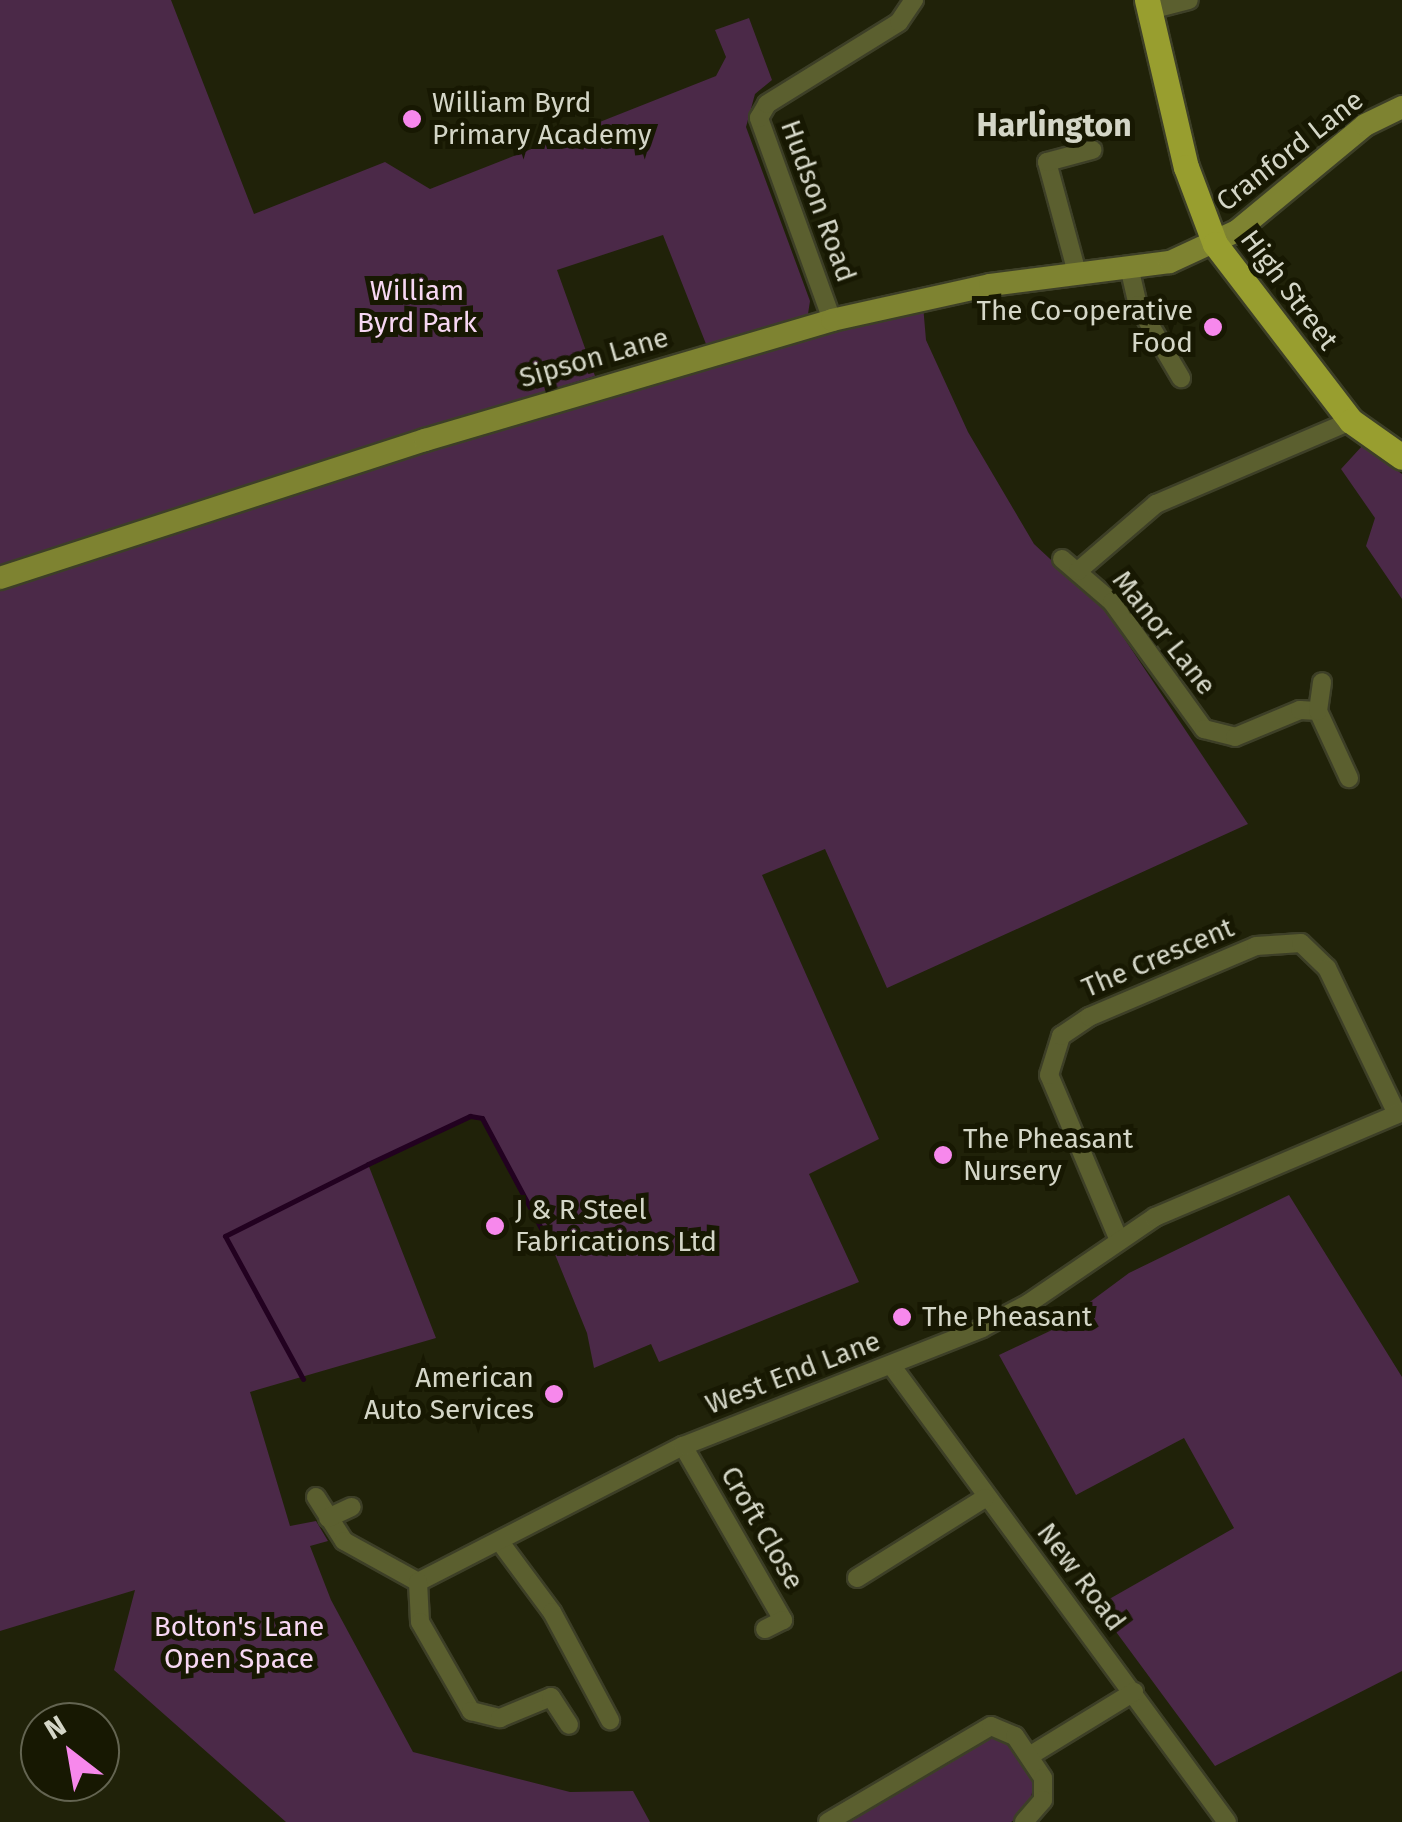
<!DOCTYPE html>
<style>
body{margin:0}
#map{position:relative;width:1402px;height:1822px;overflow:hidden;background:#202209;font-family:"Fira Sans",sans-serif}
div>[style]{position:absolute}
.green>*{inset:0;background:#4b2948}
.stream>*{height:5px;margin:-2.5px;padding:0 2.5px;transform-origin:2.5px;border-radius:2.5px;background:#220120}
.roads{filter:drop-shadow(2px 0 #3d3f27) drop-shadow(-2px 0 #3d3f27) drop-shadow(0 2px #3d3f27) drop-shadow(0 -2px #3d3f27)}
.street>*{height:18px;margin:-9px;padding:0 9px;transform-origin:9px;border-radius:9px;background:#5b5f2f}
.secondary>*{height:22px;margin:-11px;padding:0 11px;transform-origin:11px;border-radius:11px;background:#7e8331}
.primary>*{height:25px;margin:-12.5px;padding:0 12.5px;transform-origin:12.5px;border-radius:12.5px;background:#989e2f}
.dots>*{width:28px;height:28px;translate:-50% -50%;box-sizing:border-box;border:5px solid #171802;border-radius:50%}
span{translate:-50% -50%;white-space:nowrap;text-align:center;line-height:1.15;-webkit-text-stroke:10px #171802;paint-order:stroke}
.poi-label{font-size:28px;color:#d4d6c7}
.left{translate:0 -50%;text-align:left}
.right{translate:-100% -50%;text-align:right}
.street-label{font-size:28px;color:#d4d6c7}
.park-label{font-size:28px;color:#f7d7f3}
.quarter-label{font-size:32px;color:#d4d6c7;font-weight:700}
.north{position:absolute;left:20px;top:1702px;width:100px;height:100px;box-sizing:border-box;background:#171802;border:2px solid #636451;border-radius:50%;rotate:329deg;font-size:28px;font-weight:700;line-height:40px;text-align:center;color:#d4d6c7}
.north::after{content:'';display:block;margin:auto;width:35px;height:45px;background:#f788ec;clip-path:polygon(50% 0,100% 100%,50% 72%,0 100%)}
</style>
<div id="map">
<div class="green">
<i style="clip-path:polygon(0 0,171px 0,254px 214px,385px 162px,430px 189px,716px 76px,726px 57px,715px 30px,749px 18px,772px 80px,755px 94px,746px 127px,810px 301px,808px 314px,706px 344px,663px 235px,557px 270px,595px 376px,347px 452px,353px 470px,923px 305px,926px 340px,968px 432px,1034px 544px,1106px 611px,1248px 824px,887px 988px,825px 849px,762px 875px,879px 1139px,809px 1174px,859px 1282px,659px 1362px,651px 1344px,594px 1368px,587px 1333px,554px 1252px,482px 1118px,470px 1116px,368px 1164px,436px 1338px,250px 1392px,290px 1526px,316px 1521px,328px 1541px,310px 1546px,331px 1600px,413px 1752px,570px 1792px,633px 1791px,650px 1822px,286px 1822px,114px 1670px,135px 1590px,0 1631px)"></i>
<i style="clip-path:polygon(1363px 445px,1402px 474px,1402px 599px,1366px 546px,1375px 518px,1341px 469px)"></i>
<i style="clip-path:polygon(1289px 1195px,1402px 1377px,1402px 1671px,1215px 1766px,1097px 1606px,1234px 1528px,1184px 1438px,1076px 1495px,999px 1355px,1052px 1330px,1129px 1273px)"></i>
<i style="clip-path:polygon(991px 1732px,1012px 1742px,1035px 1779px,1028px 1811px,1011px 1822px,841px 1822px)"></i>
</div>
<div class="stream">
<i style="left:303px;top:1379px;width:163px;rotate:-118.6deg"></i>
<i style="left:225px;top:1236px;width:160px;rotate:-26.7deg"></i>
<i style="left:368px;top:1164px;width:113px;rotate:-25.2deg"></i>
<i style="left:470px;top:1116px;width:12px;rotate:9deg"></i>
<i style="left:482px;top:1118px;width:152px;rotate:61.8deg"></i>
</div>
<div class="roads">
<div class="street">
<i style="left:1150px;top:10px;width:40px;rotate:-14.4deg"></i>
<i style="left:1130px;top:271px;width:35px;rotate:77deg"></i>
<i style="left:1138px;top:305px;width:85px;rotate:59.5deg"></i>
<i style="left:1077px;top:273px;width:115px;rotate:-105.1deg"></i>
<i style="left:1047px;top:162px;width:47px;rotate:-14.9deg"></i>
<i style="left:832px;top:320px;width:215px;rotate:-109.9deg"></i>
<i style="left:759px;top:118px;width:16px;rotate:-60deg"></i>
<i style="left:767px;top:104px;width:155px;rotate:-31.8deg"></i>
<i style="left:899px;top:22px;width:27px;rotate:-56deg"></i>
<i style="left:1062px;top:559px;width:66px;rotate:40.7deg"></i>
<i style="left:1112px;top:602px;width:157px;rotate:54.1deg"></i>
<i style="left:1204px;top:729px;width:32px;rotate:14deg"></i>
<i style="left:1235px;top:737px;width:70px;rotate:-22.6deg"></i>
<i style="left:1300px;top:710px;width:18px;rotate:3deg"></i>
<i style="left:1318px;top:711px;width:74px;rotate:65.2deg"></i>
<i style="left:1078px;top:571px;width:103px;rotate:-40.7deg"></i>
<i style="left:1156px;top:504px;width:212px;rotate:-23.1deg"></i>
<i style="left:1318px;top:711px;width:29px;rotate:-82deg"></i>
<i style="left:1118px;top:1238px;width:177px;rotate:-112.9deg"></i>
<i style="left:1049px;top:1075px;width:41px;rotate:-72.9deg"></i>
<i style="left:1061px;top:1036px;width:34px;rotate:-34deg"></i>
<i style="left:1089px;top:1017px;width:181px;rotate:-23deg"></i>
<i style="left:1256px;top:946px;width:45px;rotate:-3.8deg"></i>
<i style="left:1301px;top:943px;width:36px;rotate:44deg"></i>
<i style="left:1327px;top:968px;width:162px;rotate:64.4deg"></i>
<i style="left:891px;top:1365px;width:567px;rotate:53.68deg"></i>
<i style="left:683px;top:1446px;width:201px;rotate:60.1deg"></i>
<i style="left:783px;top:1620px;width:20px;rotate:153deg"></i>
<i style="left:316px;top:1497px;width:52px;rotate:57.5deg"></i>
<i style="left:344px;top:1541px;width:85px;rotate:29deg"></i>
<i style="left:328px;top:1518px;width:26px;rotate:-25deg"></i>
<i style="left:500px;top:1542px;width:87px;rotate:53.4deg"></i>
<i style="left:552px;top:1612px;width:123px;rotate:61.8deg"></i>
<i style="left:857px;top:1578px;width:151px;rotate:-32deg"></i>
<i style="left:418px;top:1582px;width:298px;rotate:-27.2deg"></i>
<i style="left:683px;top:1446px;width:321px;rotate:-21.5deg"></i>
<i style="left:982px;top:1328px;width:53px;rotate:-28deg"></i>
<i style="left:1029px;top:1303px;width:153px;rotate:-34.3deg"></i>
<i style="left:1155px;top:1217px;width:268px;rotate:-23deg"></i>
<i style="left:418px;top:1582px;width:40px;rotate:87.1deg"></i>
<i style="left:420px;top:1622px;width:103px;rotate:60.2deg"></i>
<i style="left:471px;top:1711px;width:30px;rotate:14deg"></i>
<i style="left:500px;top:1718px;width:55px;rotate:-22.4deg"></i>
<i style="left:551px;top:1697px;width:33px;rotate:57deg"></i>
<i style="left:1031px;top:1755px;width:121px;rotate:-31.5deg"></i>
<i style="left:828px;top:1822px;width:189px;rotate:-30.5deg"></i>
<i style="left:991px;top:1726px;width:26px;rotate:23deg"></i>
<i style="left:1015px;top:1736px;width:50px;rotate:56.3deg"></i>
<i style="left:1043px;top:1778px;width:22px;rotate:90deg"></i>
<i style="left:1043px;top:1800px;width:29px;rotate:131deg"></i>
</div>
<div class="secondary">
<i style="left:0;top:578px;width:447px;rotate:-18deg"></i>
<i style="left:425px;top:440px;width:424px;rotate:-16.4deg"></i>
<i style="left:832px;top:320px;width:162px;rotate:-12.5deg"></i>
<i style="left:990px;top:285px;width:181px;rotate:-7.3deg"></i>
<i style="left:1170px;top:262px;width:74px;rotate:-24.8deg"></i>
<i style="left:1237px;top:231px;width:166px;rotate:-39.6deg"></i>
<i style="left:1365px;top:125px;width:41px;rotate:-25.9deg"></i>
</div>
<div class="primary">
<i style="left:1147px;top:0;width:171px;rotate:76.9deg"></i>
<i style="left:1186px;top:167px;width:82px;rotate:69.4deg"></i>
<i style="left:1215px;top:244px;width:223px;rotate:52.5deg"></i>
<i style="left:1351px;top:421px;width:62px;rotate:35.2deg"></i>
</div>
</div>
<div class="dots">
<i style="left:412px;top:119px;background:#f788ec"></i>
<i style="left:1213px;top:327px;background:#f788ec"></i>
<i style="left:943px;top:1155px;background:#f788ec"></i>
<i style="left:495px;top:1226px;background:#f788ec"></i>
<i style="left:902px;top:1317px;background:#f788ec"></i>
<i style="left:554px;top:1394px;background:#f788ec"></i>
</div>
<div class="poi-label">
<span class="left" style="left:432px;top:119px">William Byrd<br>Primary Academy</span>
<span class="right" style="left:1193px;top:327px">The Co-operative<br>Food</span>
<span class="left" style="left:963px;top:1155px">The Pheasant<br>Nursery</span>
<span class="left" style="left:515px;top:1226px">J &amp; R Steel<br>Fabrications Ltd</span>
<span class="left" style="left:922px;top:1317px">The Pheasant</span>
<span class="right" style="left:534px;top:1394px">American<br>Auto Services</span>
</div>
<div class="street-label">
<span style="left:1290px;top:151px;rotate:-38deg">Cranford Lane</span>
<span style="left:818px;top:201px;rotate:70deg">Hudson Road</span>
<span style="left:1289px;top:290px;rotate:53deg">High Street</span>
<span style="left:594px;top:358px;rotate:-16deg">Sipson Lane</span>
<span style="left:1164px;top:633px;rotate:52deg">Manor Lane</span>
<span style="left:1158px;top:958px;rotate:-23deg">The Crescent</span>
<span style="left:793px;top:1373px;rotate:-21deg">West End Lane</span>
<span style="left:762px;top:1528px;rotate:60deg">Croft Close</span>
<span style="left:1081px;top:1577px;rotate:53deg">New Road</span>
</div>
<div class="park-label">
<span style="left:417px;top:307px">William<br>Byrd Park</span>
<span style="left:239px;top:1643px">Bolton's Lane<br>Open Space</span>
</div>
<div class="quarter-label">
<span style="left:1054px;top:125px">Harlington</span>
</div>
<div class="north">N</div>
</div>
